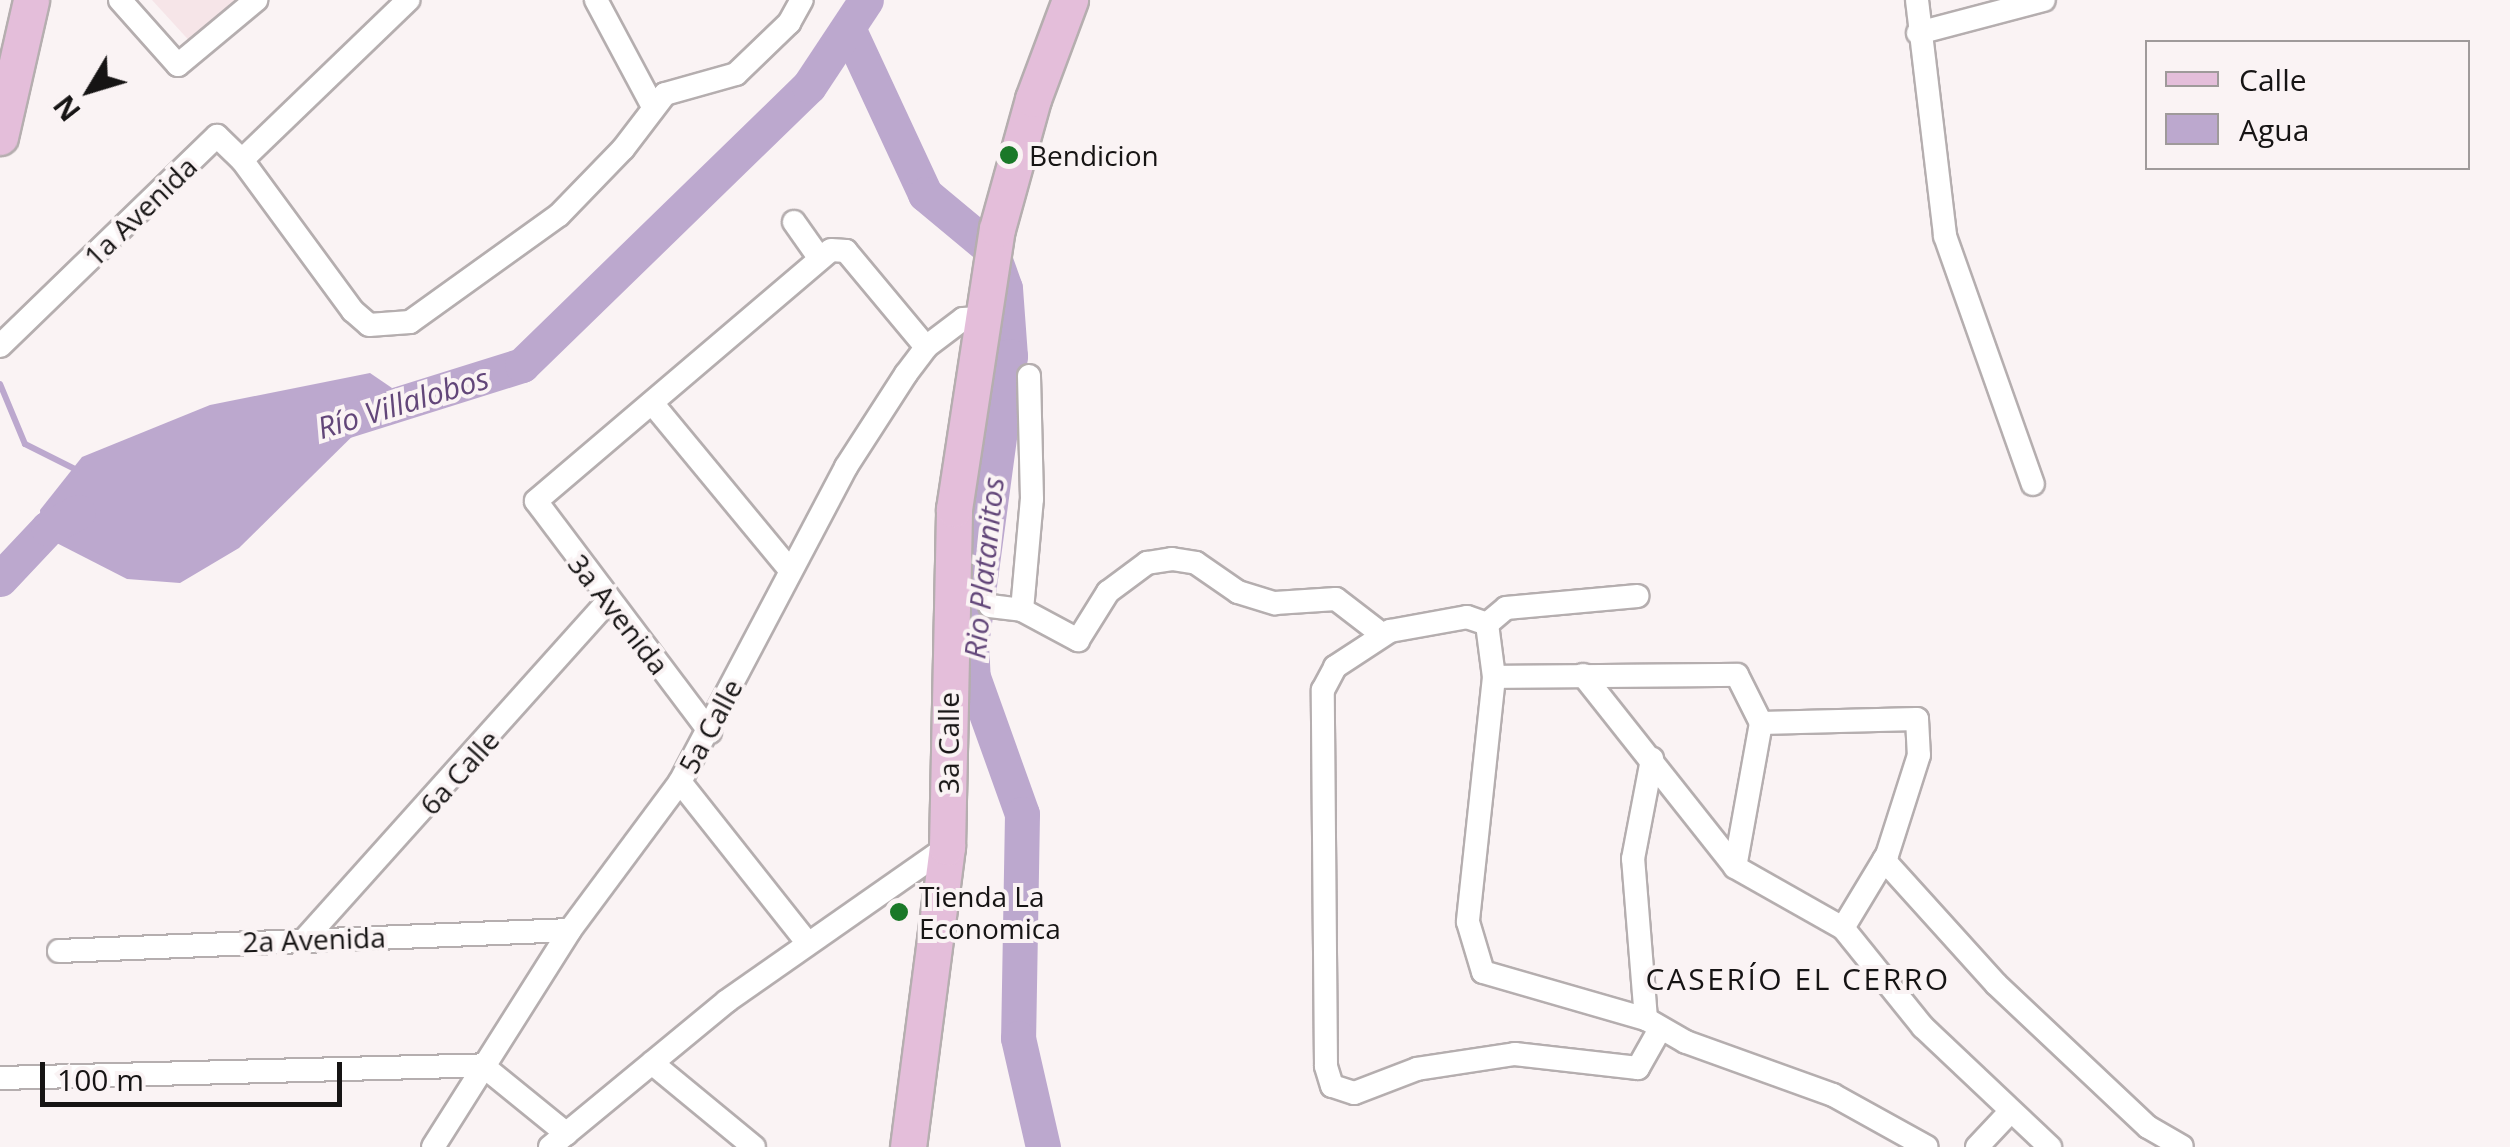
<!DOCTYPE html>
<meta charset="utf-8">
<style>
body{margin:0}
#map{position:relative;width:2510px;height:1147px;overflow:hidden;background:#faf3f4;font-family:"Open Sans",sans-serif}
div>[style]{position:absolute}
.built>*{inset:0;background:#f6e5e8}
.water>*{inset:0;background:#bca8ce}
.stream>*{height:6px;margin:-3px;padding:0 3px;transform-origin:3px;border-radius:3px;background:#bca8ce}
.river>*{height:35px;margin:-17.5px;padding:0 17.5px;transform-origin:17.5px;border-radius:17.5px;background:#bca8ce}
.roads{filter:drop-shadow(2px 0 #b5aeaf) drop-shadow(-2px 0 #b5aeaf) drop-shadow(0 2px #b5aeaf) drop-shadow(0 -2px #b5aeaf)}
.minor>*{height:22px;margin:-11px;padding:0 11px;transform-origin:11px;border-radius:11px;background:#fff}
.primary>*{height:35px;margin:-17.5px;padding:0 17.5px;transform-origin:17.5px;border-radius:17.5px;background:#e4beda}
.dots>*{width:28px;height:28px;translate:-50% -50%;box-sizing:border-box;border:5px solid #faf3f4;border-radius:50%}
span{translate:-50% -50%;white-space:nowrap;text-align:center;line-height:1.15;-webkit-text-stroke:8px #faf3f4;paint-order:stroke}
.poi-label{font-size:28px;color:#161414}
.left{translate:0 -50%;text-align:left}
.street-label{font-size:28px;color:#161414}
.water-label{font-size:30px;color:#624679;font-style:italic}
.neighbourhood-label{font-size:30px;color:#161414;letter-spacing:2.5px}
.legend{position:absolute;left:2145px;top:40px;width:325px;height:130px;box-sizing:border-box;background:#faf3f4;border:2px solid #9f9a9a;margin:0;padding:12px 18px;list-style:none;font-size:30px;color:#161414}
.legend li{display:flex;align-items:center;gap:20px;height:50px}
.legend b{width:50px;border:2px solid #9f9a9a}
.north{position:absolute;left:40px;top:40px;width:100px;height:100px;-webkit-text-stroke:8px #faf3f4;paint-order:stroke;rotate:232deg;font-size:28px;font-weight:700;line-height:40px;text-align:center;color:#161414}
.north::after{content:'';display:block;margin:auto;width:35px;height:45px;background:#161414;clip-path:polygon(50% 0,100% 100%,50% 72%,0 100%)}
.scale{position:absolute;left:40px;top:1062px;width:302px;height:45px;box-sizing:border-box;border:5px solid #161414;border-top:0;padding-left:12px;font-size:30px;line-height:35px;white-space:nowrap;color:#161414;-webkit-text-stroke:8px #faf3f4;paint-order:stroke}
</style>
<div id="map">
<div class="built">
<i style="clip-path:polygon(152px 0,246px 0,195px 47px)"></i>
</div>
<div class="water">
<i style="clip-path:polygon(370px 373px,392px 388px,377px 412px,239px 548px,180px 583px,127px 579px,41px 535px,40px 510px,82px 457px,210px 405px)"></i>
</div>
<div class="stream">
<i style="left:0;top:384px;width:65px;rotate:67.4deg"></i>
<i style="left:25px;top:444px;width:58px;rotate:26.6deg"></i>
</div>
<div class="river">
<i style="left:849px;top:30px;width:181px;rotate:65.1deg"></i>
<i style="left:925px;top:194px;width:86px;rotate:39.8deg"></i>
<i style="left:991px;top:249px;width:41px;rotate:70.3deg"></i>
<i style="left:1005px;top:288px;width:68px;rotate:85.8deg"></i>
<i style="left:1010px;top:356px;width:291px;rotate:97.7deg"></i>
<i style="left:971px;top:644px;width:33px;rotate:87deg"></i>
<i style="left:973px;top:677px;width:145px;rotate:70.3deg"></i>
<i style="left:1022px;top:814px;width:224px;rotate:91deg"></i>
<i style="left:1018px;top:1038px;width:112px;rotate:77.1deg"></i>
<i style="left:334px;top:424px;width:197px;rotate:-17.4deg"></i>
<i style="left:522px;top:365px;width:400px;rotate:-44.2deg"></i>
<i style="left:809px;top:86px;width:103px;rotate:-56.5deg"></i>
<i style="left:0;top:579px;width:70px;rotate:-46.7deg"></i>
<i style="left:48px;top:528px;width:34px;rotate:-28deg"></i>
</div>
<div class="roads">
<div class="minor">
<i style="left:120px;top:0;width:87px;rotate:48.3deg"></i>
<i style="left:178px;top:65px;width:102px;rotate:-39.8deg"></i>
<i style="left:596px;top:0;width:119px;rotate:61.9deg"></i>
<i style="left:1917px;top:0;width:238px;rotate:83.2deg"></i>
<i style="left:1945px;top:236px;width:263px;rotate:70.5deg"></i>
<i style="left:1918px;top:33px;width:130px;rotate:-14.7deg"></i>
<i style="left:242px;top:160px;width:187px;rotate:53.7deg"></i>
<i style="left:353px;top:311px;width:21px;rotate:41deg"></i>
<i style="left:369px;top:325px;width:41px;rotate:-4.2deg"></i>
<i style="left:410px;top:322px;width:183px;rotate:-35.7deg"></i>
<i style="left:559px;top:215px;width:92px;rotate:-45.9deg"></i>
<i style="left:623px;top:149px;width:69px;rotate:-52.6deg"></i>
<i style="left:665px;top:94px;width:74px;rotate:-15.7deg"></i>
<i style="left:736px;top:74px;width:74px;rotate:-43.9deg"></i>
<i style="left:789px;top:23px;width:26px;rotate:-61deg"></i>
<i style="left:794px;top:222px;width:42px;rotate:54.8deg"></i>
<i style="left:0;top:346px;width:302px;rotate:-44.1deg"></i>
<i style="left:217px;top:136px;width:35px;rotate:44deg"></i>
<i style="left:242px;top:160px;width:231px;rotate:-43.9deg"></i>
<i style="left:652px;top:403px;width:217px;rotate:50.4deg"></i>
<i style="left:990px;top:606px;width:32px;rotate:7deg"></i>
<i style="left:1022px;top:610px;width:64px;rotate:28.2deg"></i>
<i style="left:1078px;top:640px;width:57px;rotate:-58deg"></i>
<i style="left:1108px;top:592px;width:49px;rotate:-36.6deg"></i>
<i style="left:1147px;top:563px;width:25px;rotate:-9deg"></i>
<i style="left:1172px;top:559px;width:24px;rotate:9deg"></i>
<i style="left:1196px;top:563px;width:51px;rotate:34.6deg"></i>
<i style="left:1238px;top:592px;width:39px;rotate:17deg"></i>
<i style="left:1275px;top:603px;width:61px;rotate:-3.8deg"></i>
<i style="left:1336px;top:599px;width:59px;rotate:37.5deg"></i>
<i style="left:1022px;top:610px;width:111px;rotate:-84.9deg"></i>
<i style="left:1032px;top:499px;width:123px;rotate:-91.4deg"></i>
<i style="left:1487px;top:624px;width:25px;rotate:-40deg"></i>
<i style="left:1506px;top:608px;width:132px;rotate:-5.2deg"></i>
<i style="left:1583px;top:675px;width:245px;rotate:51.6deg"></i>
<i style="left:1735px;top:867px;width:124px;rotate:29.5deg"></i>
<i style="left:1843px;top:928px;width:127px;rotate:51.1deg"></i>
<i style="left:1923px;top:1027px;width:175px;rotate:43.4deg"></i>
<i style="left:1494px;top:677px;width:243px;rotate:-0.5deg"></i>
<i style="left:1737px;top:675px;width:54px;rotate:63.4deg"></i>
<i style="left:1761px;top:723px;width:146px;rotate:100.2deg"></i>
<i style="left:1761px;top:723px;width:156px;rotate:-1.5deg"></i>
<i style="left:1917px;top:719px;width:36px;rotate:87deg"></i>
<i style="left:1919px;top:755px;width:105px;rotate:107.7deg"></i>
<i style="left:1887px;top:855px;width:85px;rotate:121.1deg"></i>
<i style="left:710px;top:732px;width:289px;rotate:-127deg"></i>
<i style="left:536px;top:501px;width:387px;rotate:-40.4deg"></i>
<i style="left:831px;top:250px;width:15px;rotate:4deg"></i>
<i style="left:846px;top:251px;width:125px;rotate:50.2deg"></i>
<i style="left:680px;top:782px;width:203px;rotate:51.6deg"></i>
<i style="left:1884px;top:860px;width:167px;rotate:47.9deg"></i>
<i style="left:1996px;top:984px;width:209px;rotate:43.3deg"></i>
<i style="left:2148px;top:1127px;width:39px;rotate:30deg"></i>
<i style="left:305px;top:939px;width:454px;rotate:-48.1deg"></i>
<i style="left:59px;top:951px;width:511px;rotate:-2.35deg"></i>
<i style="left:1646px;top:1019px;width:161px;rotate:-94.6deg"></i>
<i style="left:1633px;top:859px;width:102px;rotate:-79.2deg"></i>
<i style="left:1660px;top:1029px;width:45px;rotate:119.4deg"></i>
<i style="left:1638px;top:1068px;width:124px;rotate:-173.5deg"></i>
<i style="left:1515px;top:1054px;width:99px;rotate:171.3deg"></i>
<i style="left:1417px;top:1069px;width:67px;rotate:159.1deg"></i>
<i style="left:1354px;top:1093px;width:23px;rotate:-162deg"></i>
<i style="left:1332px;top:1086px;width:21px;rotate:-107deg"></i>
<i style="left:1326px;top:1066px;width:376px;rotate:-90.5deg"></i>
<i style="left:1323px;top:690px;width:26px;rotate:-62deg"></i>
<i style="left:1335px;top:667px;width:66px;rotate:-33.2deg"></i>
<i style="left:1390px;top:631px;width:78px;rotate:-10.3deg"></i>
<i style="left:1467px;top:617px;width:21px;rotate:19deg"></i>
<i style="left:1487px;top:624px;width:53px;rotate:82.5deg"></i>
<i style="left:1494px;top:677px;width:246px;rotate:96.1deg"></i>
<i style="left:1468px;top:922px;width:52px;rotate:73.3deg"></i>
<i style="left:1483px;top:972px;width:170px;rotate:16.1deg"></i>
<i style="left:1646px;top:1019px;width:46px;rotate:29.9deg"></i>
<i style="left:1686px;top:1042px;width:156px;rotate:19.8deg"></i>
<i style="left:1833px;top:1095px;width:107px;rotate:29deg"></i>
<i style="left:652px;top:1063px;width:132px;rotate:39.5deg"></i>
<i style="left:0;top:1078px;width:482px;rotate:-1.5deg"></i>
<i style="left:482px;top:1065px;width:109px;rotate:39.1deg"></i>
<i style="left:433px;top:1147px;width:257px;rotate:-57.7deg"></i>
<i style="left:570px;top:930px;width:184px;rotate:-53.4deg"></i>
<i style="left:680px;top:782px;width:356px;rotate:-62.2deg"></i>
<i style="left:846px;top:467px;width:111px;rotate:-57.2deg"></i>
<i style="left:906px;top:374px;width:34px;rotate:-53deg"></i>
<i style="left:926px;top:347px;width:46px;rotate:-37.1deg"></i>
<i style="left:963px;top:319px;width:22px;rotate:-3deg"></i>
<i style="left:550px;top:1147px;width:229px;rotate:-39.5deg"></i>
<i style="left:727px;top:1001px;width:269px;rotate:-35deg"></i>
<i style="left:1977px;top:1147px;width:47px;rotate:-46.7deg"></i>
</div>
<div class="primary">
<i style="left:0;top:137px;width:140px;rotate:-77.2deg"></i>
<i style="left:908px;top:1147px;width:303px;rotate:-82.6deg"></i>
<i style="left:947px;top:847px;width:338px;rotate:-88.8deg"></i>
<i style="left:954px;top:509px;width:283px;rotate:-81.3deg"></i>
<i style="left:997px;top:229px;width:135px;rotate:-74.5deg"></i>
<i style="left:1033px;top:99px;width:106px;rotate:-69.5deg"></i>
</div>
</div>
<div class="dots">
<i style="left:1009px;top:155px;background:#1a7828"></i>
<i style="left:899px;top:912px;background:#1a7828"></i>
</div>
<div class="poi-label">
<span class="left" style="left:1029px;top:155px">Bendicion</span>
<span class="left" style="left:919px;top:912px">Tienda La<br>Economica</span>
</div>
<div class="street-label">
<span style="left:140px;top:211px;rotate:-44deg">1a Avenida</span>
<span style="left:619px;top:614px;rotate:52deg">3a Avenida</span>
<span style="left:710px;top:726px;rotate:-62deg">5a Calle</span>
<span style="left:948px;top:743px;rotate:-90deg">3a Calle</span>
<span style="left:459px;top:772px;rotate:-48deg">6a Calle</span>
<span style="left:314px;top:939px;rotate:-2deg">2a Avenida</span>
</div>
<div class="water-label">
<span style="left:403px;top:403px;rotate:-17deg">Río Villalobos</span>
<span style="left:984px;top:568px;rotate:-84deg">Rio Platanitos</span>
</div>
<div class="neighbourhood-label">
<span style="left:1798px;top:979px">CASERÍO EL CERRO</span>
</div>
<ul class="legend">
<li><b style="height:12px;background:#e4beda"></b>Calle</li>
<li><b style="height:28px;background:#bca8ce"></b>Agua</li>
</ul>
<div class="north">N</div>
<div class="scale">100 m</div>
</div>
